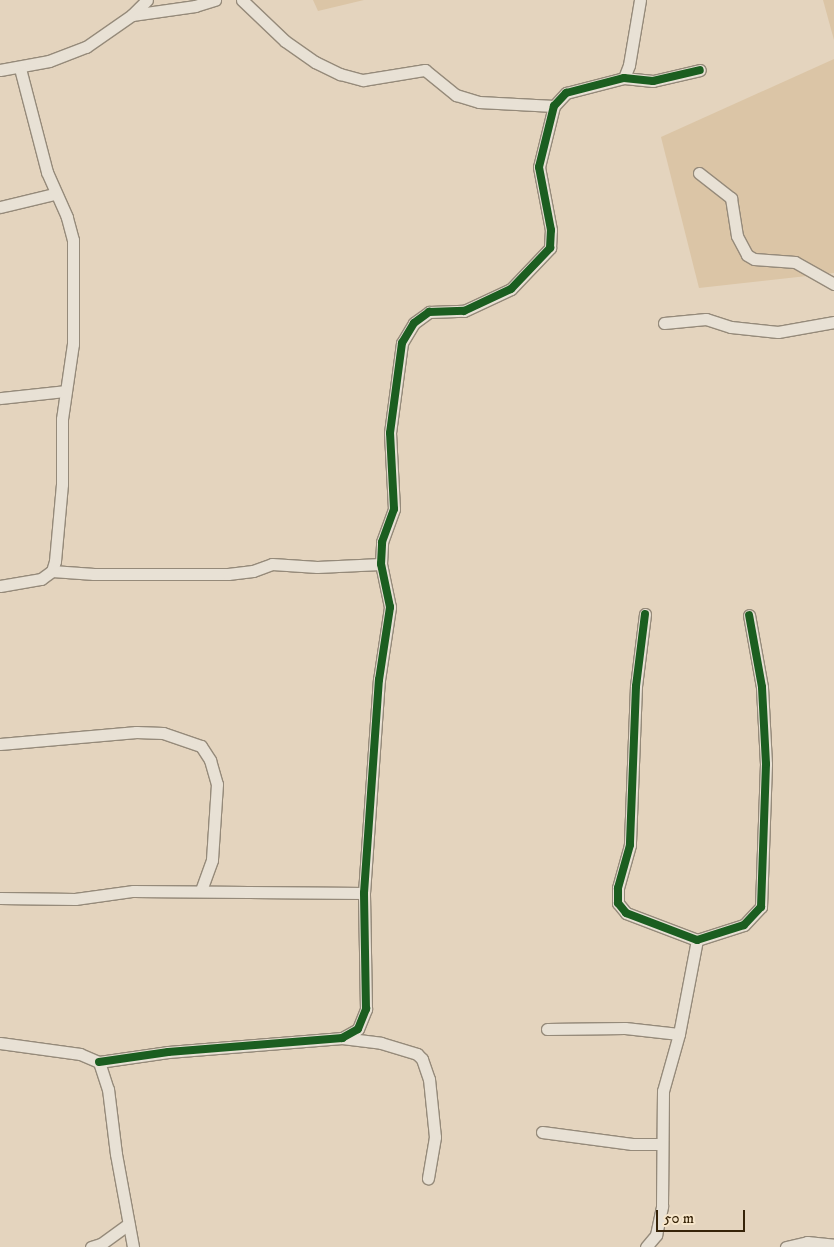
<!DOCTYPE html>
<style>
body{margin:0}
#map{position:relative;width:834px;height:1247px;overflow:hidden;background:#e4d4be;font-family:"IM FELL DW Pica",serif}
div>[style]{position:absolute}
.green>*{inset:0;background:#dbc5a6}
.roads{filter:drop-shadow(1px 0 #958a7a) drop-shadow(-1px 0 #958a7a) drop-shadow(0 1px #958a7a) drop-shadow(0 -1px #958a7a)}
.street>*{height:11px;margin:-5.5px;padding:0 5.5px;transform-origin:5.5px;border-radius:5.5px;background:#e8e1d5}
.cycleway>*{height:8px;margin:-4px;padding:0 4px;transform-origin:4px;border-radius:4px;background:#1b5e20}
span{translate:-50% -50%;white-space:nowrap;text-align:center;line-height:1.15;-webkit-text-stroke:4px #f7e6cb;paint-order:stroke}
.scale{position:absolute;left:656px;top:1210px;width:89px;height:22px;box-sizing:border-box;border:2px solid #362308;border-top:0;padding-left:6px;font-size:15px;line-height:18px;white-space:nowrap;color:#362308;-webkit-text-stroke:4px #f7e6cb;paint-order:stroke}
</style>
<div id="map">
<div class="green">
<i style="clip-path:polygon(313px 0,364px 0,318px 11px)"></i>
<i style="clip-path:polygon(823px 0,834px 0,834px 40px)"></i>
<i style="clip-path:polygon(834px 59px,834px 273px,699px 288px,661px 137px)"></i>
</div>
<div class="roads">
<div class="street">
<i style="left:242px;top:0;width:59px;rotate:43.6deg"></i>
<i style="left:285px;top:41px;width:37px;rotate:35deg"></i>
<i style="left:315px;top:62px;width:28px;rotate:26deg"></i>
<i style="left:340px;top:74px;width:24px;rotate:15deg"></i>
<i style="left:363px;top:80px;width:63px;rotate:-9.2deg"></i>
<i style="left:425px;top:70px;width:40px;rotate:39deg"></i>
<i style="left:456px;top:95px;width:24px;rotate:17deg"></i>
<i style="left:479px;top:102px;width:75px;rotate:3.1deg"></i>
<i style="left:132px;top:15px;width:64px;rotate:-8.1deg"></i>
<i style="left:195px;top:6px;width:21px;rotate:-17deg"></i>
<i style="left:0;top:70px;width:50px;rotate:-10.4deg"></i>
<i style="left:49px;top:61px;width:40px;rotate:-21deg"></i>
<i style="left:86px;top:47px;width:56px;rotate:-34.8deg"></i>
<i style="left:132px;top:15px;width:21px;rotate:-45deg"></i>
<i style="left:624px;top:78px;width:14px;rotate:-69deg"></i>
<i style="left:629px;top:65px;width:66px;rotate:-80.4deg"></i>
<i style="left:699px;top:173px;width:41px;rotate:38deg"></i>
<i style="left:731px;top:198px;width:38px;rotate:81deg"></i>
<i style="left:737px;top:236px;width:21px;rotate:62deg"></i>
<i style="left:747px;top:255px;width:8px;rotate:30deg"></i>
<i style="left:754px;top:259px;width:41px;rotate:4.2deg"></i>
<i style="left:795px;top:262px;width:45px;rotate:29.4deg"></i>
<i style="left:0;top:207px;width:56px;rotate:-13.5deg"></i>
<i style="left:664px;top:323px;width:42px;rotate:-5.4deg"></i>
<i style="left:706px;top:319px;width:26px;rotate:18deg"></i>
<i style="left:731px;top:327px;width:47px;rotate:6.1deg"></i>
<i style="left:778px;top:332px;width:57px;rotate:-10.1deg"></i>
<i style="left:0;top:398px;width:66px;rotate:-6.1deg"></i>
<i style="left:52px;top:571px;width:42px;rotate:4.1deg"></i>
<i style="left:94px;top:574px;width:134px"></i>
<i style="left:228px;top:574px;width:25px;rotate:-7deg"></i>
<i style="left:253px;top:571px;width:20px;rotate:-20deg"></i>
<i style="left:272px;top:564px;width:45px;rotate:3.8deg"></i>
<i style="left:317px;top:567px;width:64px;rotate:-2.7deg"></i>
<i style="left:0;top:586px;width:42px;rotate:-9.7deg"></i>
<i style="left:41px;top:579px;width:14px;rotate:-36deg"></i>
<i style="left:52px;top:571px;width:10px;rotate:-73deg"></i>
<i style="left:55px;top:561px;width:77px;rotate:-84.8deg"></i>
<i style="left:62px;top:484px;width:65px;rotate:-90deg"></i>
<i style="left:62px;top:419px;width:76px;rotate:-81.7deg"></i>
<i style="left:73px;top:344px;width:104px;rotate:-90deg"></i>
<i style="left:73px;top:240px;width:24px;rotate:-105deg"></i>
<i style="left:67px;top:217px;width:49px;rotate:-114deg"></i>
<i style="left:47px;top:172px;width:107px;rotate:-104.6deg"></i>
<i style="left:645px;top:614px;width:73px;rotate:97.1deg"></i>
<i style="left:636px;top:686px;width:159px;rotate:92.2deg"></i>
<i style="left:630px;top:845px;width:45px;rotate:105.6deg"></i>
<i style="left:618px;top:888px;width:15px;rotate:90deg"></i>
<i style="left:618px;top:903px;width:13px;rotate:51deg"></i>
<i style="left:626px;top:913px;width:76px;rotate:20.8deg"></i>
<i style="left:697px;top:940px;width:49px;rotate:-17.7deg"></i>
<i style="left:744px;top:925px;width:25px;rotate:-47deg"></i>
<i style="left:761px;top:907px;width:143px;rotate:-88deg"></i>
<i style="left:766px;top:764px;width:77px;rotate:-93deg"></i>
<i style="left:762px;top:687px;width:73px;rotate:-100.2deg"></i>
<i style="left:0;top:744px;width:137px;rotate:-5deg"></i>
<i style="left:136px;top:732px;width:27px;rotate:2deg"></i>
<i style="left:163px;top:733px;width:40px;rotate:18.9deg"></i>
<i style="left:201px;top:746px;width:17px;rotate:57deg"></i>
<i style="left:210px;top:760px;width:25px;rotate:74deg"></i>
<i style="left:217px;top:784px;width:76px;rotate:93.8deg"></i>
<i style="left:212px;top:860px;width:33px;rotate:110deg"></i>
<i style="left:0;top:898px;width:75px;rotate:0.8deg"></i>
<i style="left:75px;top:899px;width:59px;rotate:-7.9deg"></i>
<i style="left:133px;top:891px;width:231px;rotate:0.5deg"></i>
<i style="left:547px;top:1029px;width:78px;rotate:-0.7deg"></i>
<i style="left:625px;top:1028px;width:54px;rotate:6.3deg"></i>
<i style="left:342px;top:1038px;width:39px;rotate:7deg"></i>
<i style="left:381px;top:1043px;width:38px;rotate:17deg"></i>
<i style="left:417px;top:1054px;width:7px;rotate:45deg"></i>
<i style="left:422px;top:1059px;width:21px;rotate:71deg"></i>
<i style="left:429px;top:1079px;width:58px;rotate:84.1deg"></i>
<i style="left:435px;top:1137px;width:42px;rotate:99.7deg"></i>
<i style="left:0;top:1043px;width:81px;rotate:7.8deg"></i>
<i style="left:80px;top:1054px;width:21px;rotate:23deg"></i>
<i style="left:99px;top:1062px;width:28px;rotate:72deg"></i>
<i style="left:108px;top:1089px;width:65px;rotate:83deg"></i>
<i style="left:116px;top:1154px;width:95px;rotate:79.6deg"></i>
<i style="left:99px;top:1062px;width:70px;rotate:-8.2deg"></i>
<i style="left:168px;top:1052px;width:175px;rotate:-4.6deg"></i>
<i style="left:342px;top:1038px;width:18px;rotate:-29deg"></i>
<i style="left:358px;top:1029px;width:22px;rotate:-68deg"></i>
<i style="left:366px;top:1009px;width:116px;rotate:-91deg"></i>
<i style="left:364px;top:893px;width:214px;rotate:-86deg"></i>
<i style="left:379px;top:680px;width:74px;rotate:-81.4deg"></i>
<i style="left:390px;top:607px;width:44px;rotate:-101.8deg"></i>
<i style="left:381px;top:564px;width:22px;rotate:-87deg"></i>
<i style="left:382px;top:542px;width:35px;rotate:-70deg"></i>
<i style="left:394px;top:509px;width:76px;rotate:-93deg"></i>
<i style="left:390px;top:433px;width:91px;rotate:-82.4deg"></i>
<i style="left:402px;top:343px;width:23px;rotate:-59deg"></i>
<i style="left:414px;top:323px;width:19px;rotate:-36deg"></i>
<i style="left:429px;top:312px;width:35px;rotate:-2deg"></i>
<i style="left:464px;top:311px;width:52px;rotate:-25.1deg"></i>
<i style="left:511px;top:289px;width:57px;rotate:-46.4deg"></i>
<i style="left:550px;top:248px;width:18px;rotate:-87deg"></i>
<i style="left:551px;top:230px;width:64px;rotate:-100.8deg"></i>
<i style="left:539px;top:167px;width:63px;rotate:-76.2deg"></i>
<i style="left:554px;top:106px;width:18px;rotate:-47deg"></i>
<i style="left:566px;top:93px;width:60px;rotate:-14.5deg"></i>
<i style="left:624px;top:78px;width:29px;rotate:6deg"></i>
<i style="left:653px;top:81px;width:48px;rotate:-13.2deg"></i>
<i style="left:542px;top:1132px;width:91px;rotate:7.6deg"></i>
<i style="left:632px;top:1144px;width:29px"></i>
<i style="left:91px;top:1247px;width:10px;rotate:-17deg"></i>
<i style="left:101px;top:1244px;width:34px;rotate:-36deg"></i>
<i style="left:646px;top:1247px;width:16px;rotate:-50deg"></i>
<i style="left:656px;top:1235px;width:30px;rotate:-78deg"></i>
<i style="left:662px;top:1206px;width:115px;rotate:-89.5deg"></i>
<i style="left:663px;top:1091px;width:59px;rotate:-74.3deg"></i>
<i style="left:679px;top:1034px;width:96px;rotate:-79.2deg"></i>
<i style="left:786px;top:1247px;width:22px;rotate:-13deg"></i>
<i style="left:807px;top:1242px;width:27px;rotate:6deg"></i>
</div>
</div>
<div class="cycleway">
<i style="left:645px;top:614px;width:73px;rotate:97.1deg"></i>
<i style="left:636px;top:686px;width:159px;rotate:92.2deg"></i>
<i style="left:630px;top:845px;width:45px;rotate:105.6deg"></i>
<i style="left:618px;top:888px;width:15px;rotate:90deg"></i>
<i style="left:618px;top:903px;width:13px;rotate:51deg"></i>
<i style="left:626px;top:913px;width:76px;rotate:20.8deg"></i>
<i style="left:697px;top:940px;width:49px;rotate:-17.7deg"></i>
<i style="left:744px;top:925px;width:25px;rotate:-47deg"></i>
<i style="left:761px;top:907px;width:143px;rotate:-88deg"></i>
<i style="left:766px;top:764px;width:77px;rotate:-93deg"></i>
<i style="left:762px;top:687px;width:73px;rotate:-100.2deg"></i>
<i style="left:99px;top:1062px;width:70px;rotate:-8.2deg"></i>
<i style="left:168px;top:1052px;width:175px;rotate:-4.6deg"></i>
<i style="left:342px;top:1038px;width:18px;rotate:-29deg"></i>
<i style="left:358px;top:1029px;width:22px;rotate:-68deg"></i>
<i style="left:366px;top:1009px;width:116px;rotate:-91deg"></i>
<i style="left:364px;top:893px;width:214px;rotate:-86deg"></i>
<i style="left:379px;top:680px;width:74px;rotate:-81.4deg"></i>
<i style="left:390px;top:607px;width:44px;rotate:-101.8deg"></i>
<i style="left:381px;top:564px;width:22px;rotate:-87deg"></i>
<i style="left:382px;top:542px;width:35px;rotate:-70deg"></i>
<i style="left:394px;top:509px;width:76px;rotate:-93deg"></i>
<i style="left:390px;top:433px;width:91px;rotate:-82.4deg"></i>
<i style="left:402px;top:343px;width:23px;rotate:-59deg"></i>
<i style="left:414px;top:323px;width:19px;rotate:-36deg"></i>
<i style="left:429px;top:312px;width:35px;rotate:-2deg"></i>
<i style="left:464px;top:311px;width:52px;rotate:-25.1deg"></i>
<i style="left:511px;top:289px;width:57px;rotate:-46.4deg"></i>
<i style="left:550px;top:248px;width:18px;rotate:-87deg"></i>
<i style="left:551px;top:230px;width:64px;rotate:-100.8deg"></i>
<i style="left:539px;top:167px;width:63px;rotate:-76.2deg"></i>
<i style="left:554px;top:106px;width:18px;rotate:-47deg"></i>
<i style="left:566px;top:93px;width:60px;rotate:-14.5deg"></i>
<i style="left:624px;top:78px;width:29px;rotate:6deg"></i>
<i style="left:653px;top:81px;width:48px;rotate:-13.2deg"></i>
</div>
<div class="scale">50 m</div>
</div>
